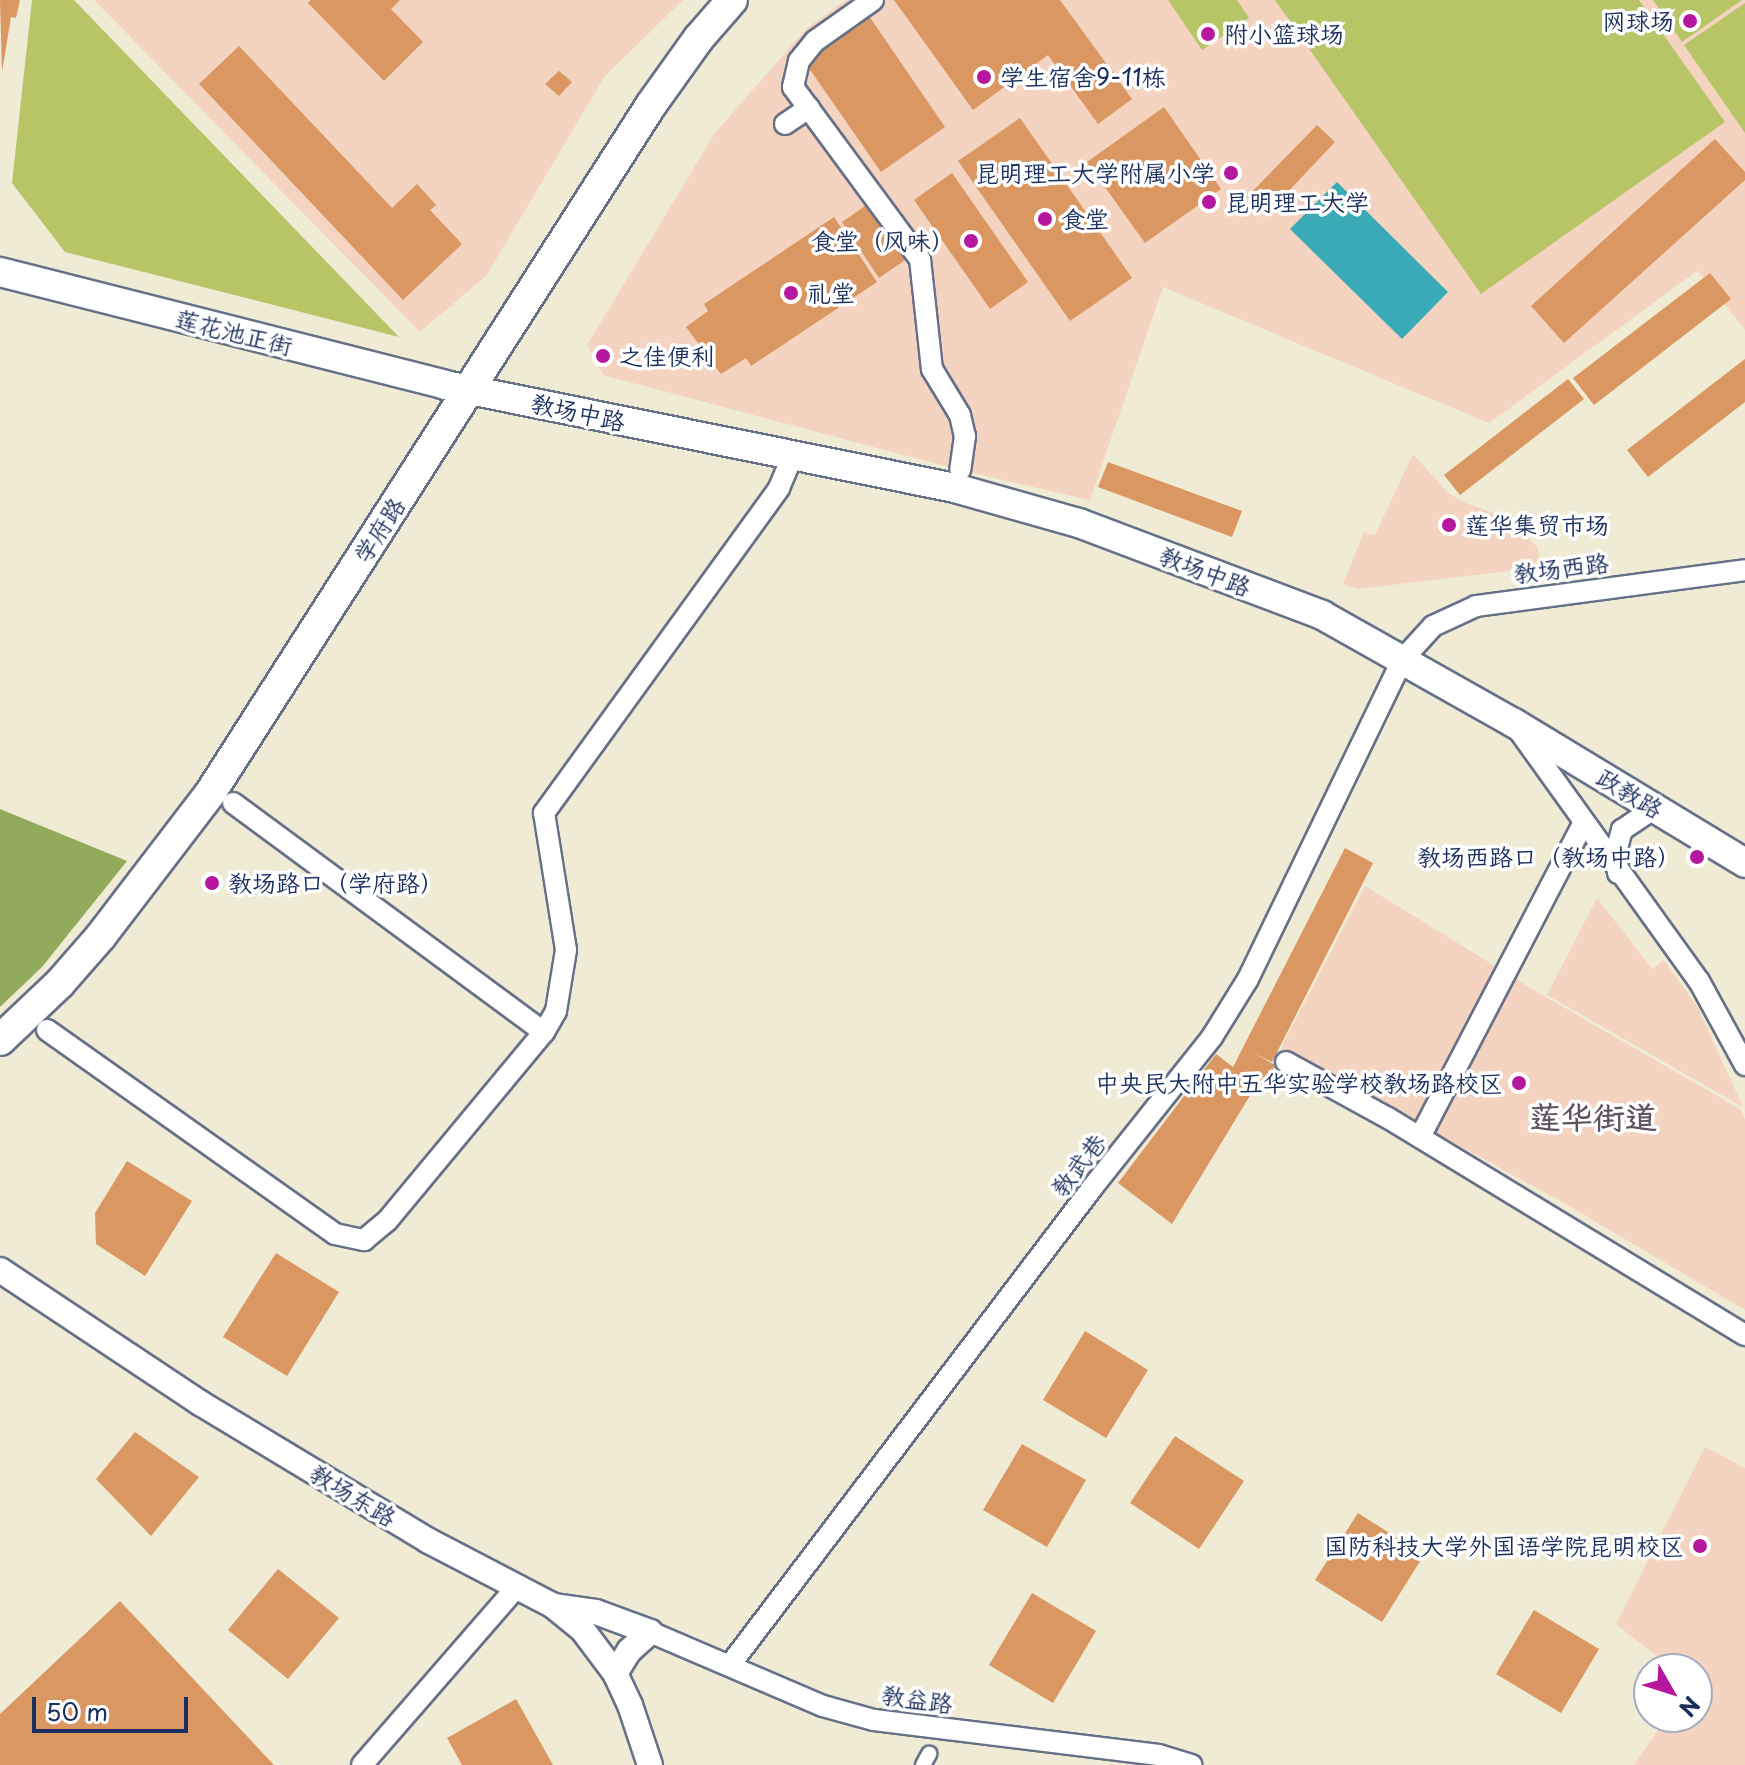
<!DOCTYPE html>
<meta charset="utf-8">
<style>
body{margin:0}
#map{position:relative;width:1745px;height:1765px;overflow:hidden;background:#f0ebd5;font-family:"Playpen Sans","LXGW WenKai TC",sans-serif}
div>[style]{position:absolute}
.built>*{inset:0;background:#f4d3c0}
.green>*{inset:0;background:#b7c567}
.forest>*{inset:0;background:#91aa5c}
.water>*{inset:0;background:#3aabb6}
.building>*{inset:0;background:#da9761}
.roads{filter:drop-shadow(2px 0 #667188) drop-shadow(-2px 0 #667188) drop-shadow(0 2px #667188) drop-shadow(0 -2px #667188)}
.pedestrian>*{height:14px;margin:-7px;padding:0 7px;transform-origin:7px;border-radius:7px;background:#fff}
.minor>*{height:20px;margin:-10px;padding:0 10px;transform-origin:10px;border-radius:10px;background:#fff}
.tertiary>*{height:24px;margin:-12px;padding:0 12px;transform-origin:12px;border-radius:12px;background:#fff}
.secondary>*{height:28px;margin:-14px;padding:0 14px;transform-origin:14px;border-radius:14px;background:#fff}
.primary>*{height:30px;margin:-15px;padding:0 15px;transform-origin:15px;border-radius:15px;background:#fff}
.dots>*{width:22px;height:22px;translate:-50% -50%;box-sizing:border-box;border:4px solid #fff;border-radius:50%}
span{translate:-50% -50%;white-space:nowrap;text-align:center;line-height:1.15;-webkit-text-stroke:7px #fff;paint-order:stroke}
.poi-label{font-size:24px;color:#1b2f5e}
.right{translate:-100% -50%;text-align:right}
.left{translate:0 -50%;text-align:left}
.street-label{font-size:24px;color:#1b2f5e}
.district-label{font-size:32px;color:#5e535f;font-weight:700}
.north{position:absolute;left:1633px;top:1653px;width:80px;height:80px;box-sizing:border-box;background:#fff;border:2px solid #a4acbf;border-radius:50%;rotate:129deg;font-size:22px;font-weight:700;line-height:32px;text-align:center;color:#1b2f5e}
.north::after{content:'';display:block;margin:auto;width:28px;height:36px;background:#b5179e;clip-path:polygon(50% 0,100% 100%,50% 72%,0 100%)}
.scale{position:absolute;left:32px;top:1697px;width:156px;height:36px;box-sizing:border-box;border:4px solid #1b2f5e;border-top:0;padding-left:10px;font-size:24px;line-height:28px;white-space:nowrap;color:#1b2f5e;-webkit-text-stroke:6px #fff;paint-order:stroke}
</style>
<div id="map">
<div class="built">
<i style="clip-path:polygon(94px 0,683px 0,605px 76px,486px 276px,420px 332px)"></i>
<i style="clip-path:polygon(846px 0,1745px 0,1745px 330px,1697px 271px,1489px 423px,1163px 287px,1090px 500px,960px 470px,603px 375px,587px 345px,715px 133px,807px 28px)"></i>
<i style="clip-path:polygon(1413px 454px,1448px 493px,1468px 504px,1512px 519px,1537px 547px,1542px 567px,1357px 589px,1343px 584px,1364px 532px,1375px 535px)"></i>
<i style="clip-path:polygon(1365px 886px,1532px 989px,1740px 1109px,1745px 1120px,1745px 1310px,1564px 1203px,1281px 1048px)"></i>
<i style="clip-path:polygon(1597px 898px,1652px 969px,1664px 960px,1697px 1006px,1743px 1107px,1547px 995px)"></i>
<i style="clip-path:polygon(1705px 1447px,1745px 1468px,1745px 1765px,1634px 1765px,1667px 1717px,1697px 1717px,1697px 1669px,1673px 1669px,1616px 1624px)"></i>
</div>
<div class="green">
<i style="clip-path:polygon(32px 0,74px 0,399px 337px,65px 252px,12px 183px)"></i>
<i style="clip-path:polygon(1168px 0,1237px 0,1249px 18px,1202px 50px)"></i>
<i style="clip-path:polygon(1275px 0,1639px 0,1725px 122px,1481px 294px)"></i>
<i style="clip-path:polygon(1653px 0,1742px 0,1682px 42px)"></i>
<i style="clip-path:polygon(1745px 3px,1745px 133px,1684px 45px)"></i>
</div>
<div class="forest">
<i style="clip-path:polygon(0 809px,127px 861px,42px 967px,0 1007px)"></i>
</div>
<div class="water">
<i style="clip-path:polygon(1337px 182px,1448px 292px,1402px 339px,1290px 229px)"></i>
</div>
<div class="building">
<i style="clip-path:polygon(0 0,20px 0,16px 18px,11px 17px,2px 72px)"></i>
<i style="clip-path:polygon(311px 0,400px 0,391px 9px,423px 42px,384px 81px,308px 3px)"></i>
<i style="clip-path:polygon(894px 0,1060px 0,1132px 99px,1098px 124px,1048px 55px,973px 110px)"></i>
<i style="clip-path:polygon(869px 16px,945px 127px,881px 172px,804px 61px)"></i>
<i style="clip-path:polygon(239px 46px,392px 208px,417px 184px,436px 205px,430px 210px,462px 244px,403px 300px,199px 84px)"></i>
<i style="clip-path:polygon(559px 71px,572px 82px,559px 96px,545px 84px)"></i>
<i style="clip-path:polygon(1164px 107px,1221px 189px,1145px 243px,1087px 162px)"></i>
<i style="clip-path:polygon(1020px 118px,1132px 278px,1070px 321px,958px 161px)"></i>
<i style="clip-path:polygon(1317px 125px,1335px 142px,1266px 215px,1247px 197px)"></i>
<i style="clip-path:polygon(1715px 139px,1745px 172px,1745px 180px,1564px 343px,1531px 306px)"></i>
<i style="clip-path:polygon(952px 173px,1028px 282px,990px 309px,914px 200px)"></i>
<i style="clip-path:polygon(868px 204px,905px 260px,879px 278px,842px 222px)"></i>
<i style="clip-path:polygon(834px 217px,877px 282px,751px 366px,746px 358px,721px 374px,686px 327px,708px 311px,704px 304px)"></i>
<i style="clip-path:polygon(1710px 273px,1731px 299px,1594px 405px,1573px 378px)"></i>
<i style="clip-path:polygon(1745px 359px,1745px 402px,1648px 477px,1627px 450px)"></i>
<i style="clip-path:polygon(1568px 379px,1584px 399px,1460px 495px,1444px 475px)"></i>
<i style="clip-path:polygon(1108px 462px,1242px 511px,1232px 537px,1098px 487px)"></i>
<i style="clip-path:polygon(1345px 848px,1373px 863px,1272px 1062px,1254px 1053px,1275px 1065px,1263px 1089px,1257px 1084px,1172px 1224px,1118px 1183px,1216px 1054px,1233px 1067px)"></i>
<i style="clip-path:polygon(127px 1161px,192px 1201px,145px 1276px,96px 1244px,95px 1213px)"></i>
<i style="clip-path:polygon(276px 1253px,339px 1292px,287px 1376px,223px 1337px)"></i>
<i style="clip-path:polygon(1085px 1331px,1148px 1370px,1106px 1438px,1043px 1400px)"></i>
<i style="clip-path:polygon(135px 1432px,199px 1477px,151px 1536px,96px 1479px)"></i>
<i style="clip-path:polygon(1175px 1436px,1244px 1481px,1199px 1549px,1130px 1503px)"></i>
<i style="clip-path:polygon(1022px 1444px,1086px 1480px,1047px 1547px,983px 1510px)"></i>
<i style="clip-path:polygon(1358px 1513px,1424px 1555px,1382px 1622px,1315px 1580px)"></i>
<i style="clip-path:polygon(278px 1569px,339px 1618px,288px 1679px,228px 1630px)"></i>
<i style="clip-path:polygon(1032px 1593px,1096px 1631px,1053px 1703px,989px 1665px)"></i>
<i style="clip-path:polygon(120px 1601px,274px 1765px,0 1765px,0 1714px)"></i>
<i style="clip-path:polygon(1534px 1610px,1599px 1649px,1561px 1713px,1496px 1674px)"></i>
<i style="clip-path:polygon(516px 1699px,553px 1765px,462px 1765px,447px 1738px)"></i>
</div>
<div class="roads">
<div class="pedestrian">
<i style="left:923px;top:1765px;width:13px;rotate:-61deg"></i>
</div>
<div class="minor">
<i style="left:873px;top:0;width:71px;rotate:144.7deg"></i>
<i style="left:815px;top:41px;width:26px;rotate:129deg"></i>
<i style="left:799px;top:61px;width:27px;rotate:103deg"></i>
<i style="left:793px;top:87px;width:214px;rotate:53.6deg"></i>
<i style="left:920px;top:259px;width:111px;rotate:83.8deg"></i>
<i style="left:932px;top:369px;width:54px;rotate:58.7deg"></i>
<i style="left:960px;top:415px;width:22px;rotate:77deg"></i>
<i style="left:965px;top:436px;width:34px;rotate:98deg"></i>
<i style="left:785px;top:124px;width:29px;rotate:-34deg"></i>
<i style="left:1517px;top:728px;width:312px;rotate:54.3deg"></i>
<i style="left:1699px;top:981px;width:96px;rotate:61.3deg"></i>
<i style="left:233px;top:803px;width:386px;rotate:36.4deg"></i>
<i style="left:1618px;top:873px;width:21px;rotate:-95deg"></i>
<i style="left:1616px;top:852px;width:23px;rotate:-75deg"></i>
<i style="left:1622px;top:830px;width:40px;rotate:-34deg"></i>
<i style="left:47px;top:1030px;width:353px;rotate:35.3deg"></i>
<i style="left:335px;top:1234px;width:30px;rotate:12deg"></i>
<i style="left:364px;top:1240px;width:30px;rotate:-40deg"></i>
<i style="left:387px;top:1221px;width:246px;rotate:-50.3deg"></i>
<i style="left:544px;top:1032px;width:24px;rotate:-60deg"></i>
<i style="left:556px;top:1011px;width:62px;rotate:-80.7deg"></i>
<i style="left:566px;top:950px;width:139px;rotate:-99.1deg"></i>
<i style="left:544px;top:813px;width:401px;rotate:-54.1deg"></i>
<i style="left:779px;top:488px;width:36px;rotate:-67deg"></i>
<i style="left:1286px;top:1062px;width:116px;rotate:28.8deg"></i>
<i style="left:1388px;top:1118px;width:418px;rotate:31.3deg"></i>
<i style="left:1420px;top:1137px;width:353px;rotate:-62.5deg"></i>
<i style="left:650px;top:1632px;width:188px;rotate:23.2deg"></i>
<i style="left:823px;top:1706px;width:53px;rotate:15.4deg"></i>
<i style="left:874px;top:1720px;width:287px;rotate:7deg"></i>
<i style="left:1159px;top:1755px;width:34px;rotate:17deg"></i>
<i style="left:730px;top:1665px;width:599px;rotate:-52.8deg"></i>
<i style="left:1092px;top:1188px;width:193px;rotate:-51.5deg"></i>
<i style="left:1212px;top:1037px;width:68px;rotate:-58.2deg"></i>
<i style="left:1248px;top:979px;width:356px;rotate:-64.2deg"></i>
<i style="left:1403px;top:659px;width:45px;rotate:-47.7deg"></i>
<i style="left:1433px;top:626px;width:47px;rotate:-24.9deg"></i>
<i style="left:1476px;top:606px;width:271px;rotate:-7.6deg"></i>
<i style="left:362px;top:1765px;width:236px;rotate:-49deg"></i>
</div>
<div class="tertiary">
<i style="left:0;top:1270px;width:240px;rotate:33.6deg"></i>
<i style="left:200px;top:1403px;width:265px;rotate:31.1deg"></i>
<i style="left:427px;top:1540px;width:141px;rotate:27.5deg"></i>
<i style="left:552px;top:1605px;width:38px;rotate:39deg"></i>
<i style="left:582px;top:1629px;width:55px;rotate:53.1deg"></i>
<i style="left:615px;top:1673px;width:35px;rotate:65deg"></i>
<i style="left:630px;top:1705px;width:63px;rotate:71.6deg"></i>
<i style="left:555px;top:1606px;width:41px;rotate:8.3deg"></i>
<i style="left:596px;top:1612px;width:58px;rotate:20.3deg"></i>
<i style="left:650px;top:1632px;width:28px;rotate:138deg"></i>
<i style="left:629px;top:1651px;width:26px;rotate:122deg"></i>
</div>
<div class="secondary">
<i style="left:0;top:272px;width:459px;rotate:14.2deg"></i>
<i style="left:445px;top:385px;width:520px;rotate:11.42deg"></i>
<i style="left:955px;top:488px;width:129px;rotate:15.8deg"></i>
<i style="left:1079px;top:523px;width:260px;rotate:20.7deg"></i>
<i style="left:1322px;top:615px;width:220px;rotate:29.4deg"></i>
<i style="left:1514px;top:723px;width:270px;rotate:31.2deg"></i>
</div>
<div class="primary">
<i style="left:0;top:1040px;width:83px;rotate:-43.5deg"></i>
<i style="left:60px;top:983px;width:62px;rotate:-48.9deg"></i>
<i style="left:101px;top:936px;width:181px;rotate:-52.6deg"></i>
<i style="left:211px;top:792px;width:816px;rotate:-57.36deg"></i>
<i style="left:651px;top:105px;width:82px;rotate:-54.4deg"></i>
<i style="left:699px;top:38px;width:50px;rotate:-49deg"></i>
</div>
</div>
<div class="dots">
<i style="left:1690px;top:21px;background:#b5179e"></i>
<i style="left:1208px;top:34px;background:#b5179e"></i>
<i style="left:984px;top:77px;background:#b5179e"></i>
<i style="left:1231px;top:173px;background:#b5179e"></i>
<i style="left:1209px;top:202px;background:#b5179e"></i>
<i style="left:1045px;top:219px;background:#b5179e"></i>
<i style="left:971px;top:241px;background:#b5179e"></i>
<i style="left:791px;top:293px;background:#b5179e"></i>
<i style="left:603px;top:356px;background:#b5179e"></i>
<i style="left:1449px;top:525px;background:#b5179e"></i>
<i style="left:1697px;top:857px;background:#b5179e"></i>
<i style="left:212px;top:883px;background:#b5179e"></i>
<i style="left:1519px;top:1083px;background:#b5179e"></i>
<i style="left:1700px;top:1546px;background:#b5179e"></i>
</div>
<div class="poi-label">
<span class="right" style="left:1674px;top:21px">网球场</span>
<span class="left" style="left:1224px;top:34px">附小篮球场</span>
<span class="left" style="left:1000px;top:77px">学生宿舍9-11栋</span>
<span class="right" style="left:1215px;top:173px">昆明理工大学附属小学</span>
<span class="left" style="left:1225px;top:202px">昆明理工大学</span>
<span class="left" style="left:1061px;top:219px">食堂</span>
<span class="right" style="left:955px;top:241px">食堂（风味）</span>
<span class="left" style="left:807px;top:293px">礼堂</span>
<span class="left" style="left:619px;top:356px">之佳便利</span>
<span class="left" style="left:1465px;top:525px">莲华集贸市场</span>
<span class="right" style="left:1681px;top:857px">教场西路口（教场中路）</span>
<span class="left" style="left:228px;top:883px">教场路口（学府路）</span>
<span class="right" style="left:1503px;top:1083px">中央民大附中五华实验学校教场路校区</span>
<span class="right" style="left:1684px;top:1546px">国防科技大学外国语学院昆明校区</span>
</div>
<div class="street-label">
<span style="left:234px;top:332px;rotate:14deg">莲花池正街</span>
<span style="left:578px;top:412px;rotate:12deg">教场中路</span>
<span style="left:379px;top:530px;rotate:-57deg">学府路</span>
<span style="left:1561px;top:568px;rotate:-7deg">教场西路</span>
<span style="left:1205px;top:571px;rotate:21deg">教场中路</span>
<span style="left:1630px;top:793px;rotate:31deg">政教路</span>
<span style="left:1078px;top:1165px;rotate:-52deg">教武巷</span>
<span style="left:353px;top:1495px;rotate:31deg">教场东路</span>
<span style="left:917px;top:1699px;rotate:8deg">教益路</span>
</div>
<div class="district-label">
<span style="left:1593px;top:1116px">莲华街道</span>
</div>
<div class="north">N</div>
<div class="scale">50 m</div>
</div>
